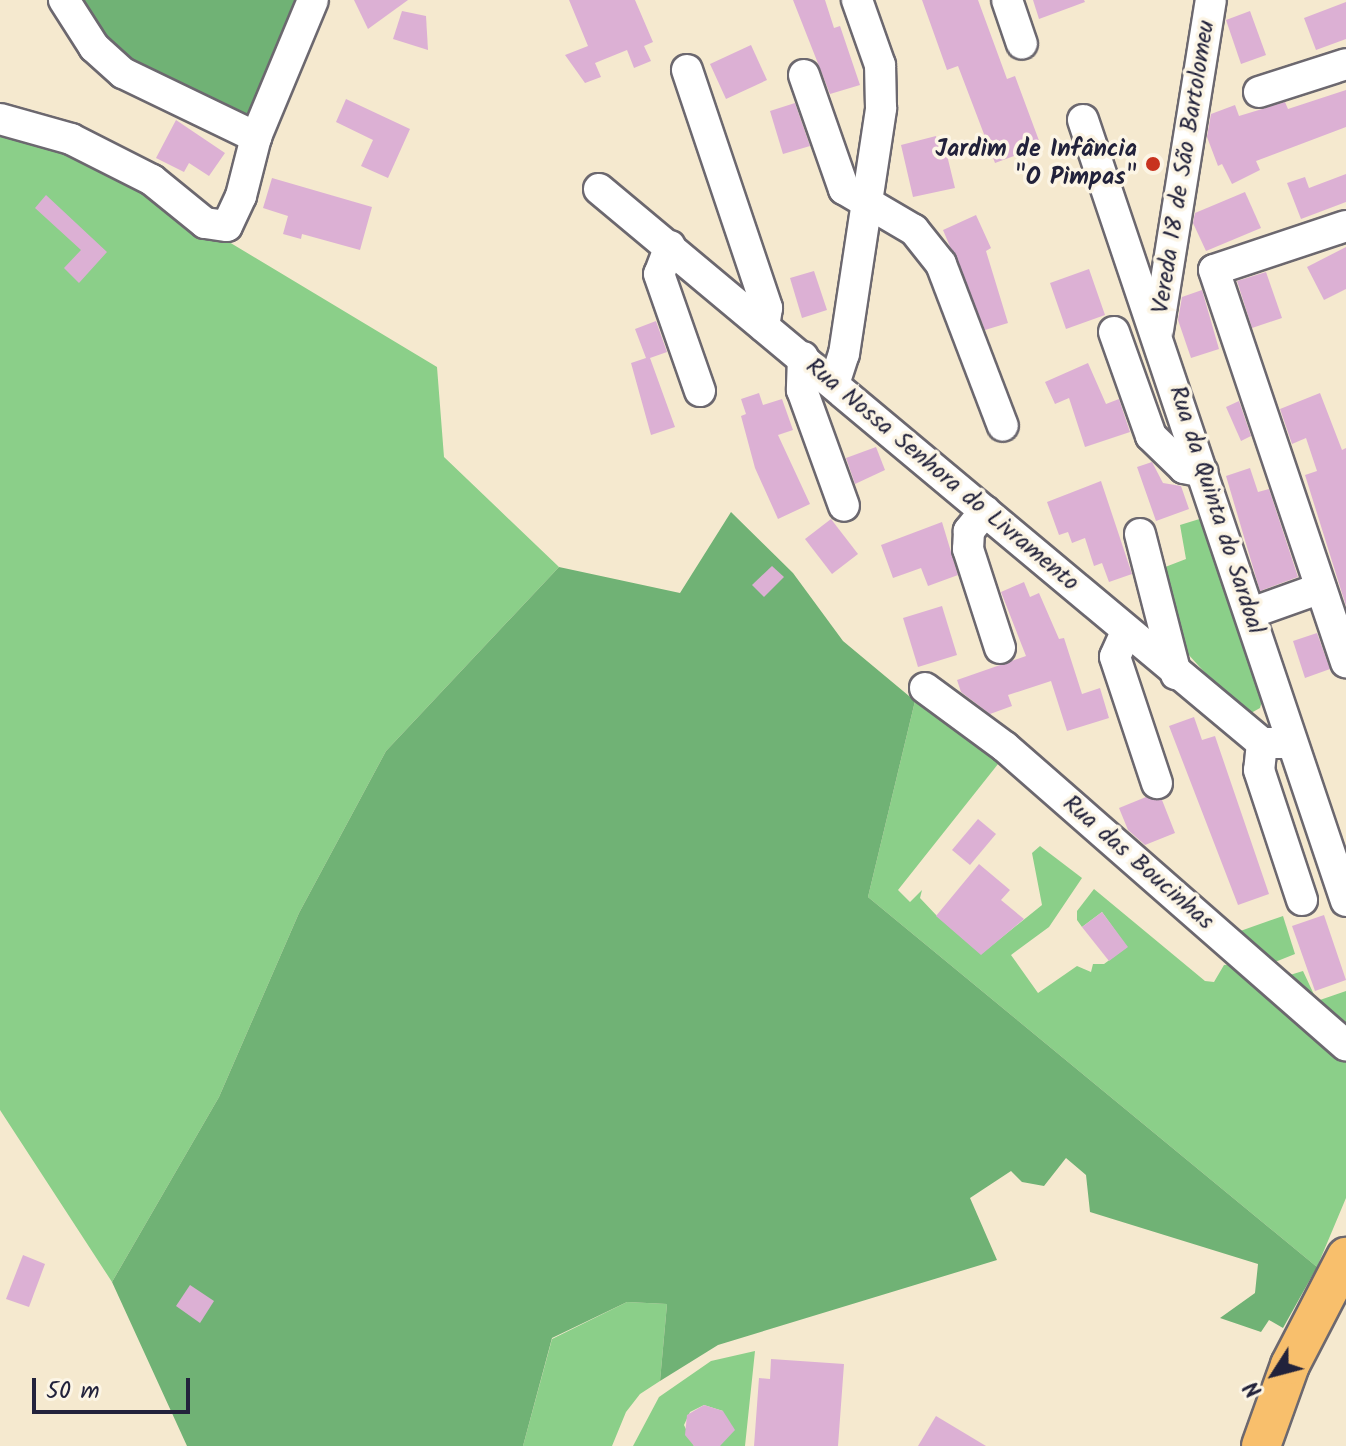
<!DOCTYPE html>
<meta charset="utf-8">
<style>
body{margin:0}
#map{position:relative;width:1346px;height:1446px;overflow:hidden;background:#f5e9cf;font-family:Kalam,sans-serif}
div>[style]{position:absolute}
.green>*{inset:0;background:#8bcf89}
.forest>*{inset:0;background:#70b275}
.building>*{inset:0;background:#dcb0d4}
.roads{filter:drop-shadow(2px 0 #6c686f) drop-shadow(-2px 0 #6c686f) drop-shadow(0 2px #6c686f) drop-shadow(0 -2px #6c686f)}
.minor>*{height:30px;margin:-15px;padding:0 15px;transform-origin:15px;border-radius:15px;background:#fff}
.major>*{height:38px;margin:-19px;padding:0 19px;transform-origin:19px;border-radius:19px;background:#f8bf6c}
.dots>*{width:22px;height:22px;translate:-50% -50%;box-sizing:border-box;border:4px solid #fcf5e5;border-radius:50%}
span{translate:-50% -50%;white-space:nowrap;text-align:center;line-height:1.15;-webkit-text-stroke:7px #fcf5e5;paint-order:stroke}
.poi-label{font-size:24px;color:#22223b;font-weight:700}
.right{translate:-100% -50%;text-align:right}
.street-label{font-size:24px;color:#22223b}
.north{position:absolute;left:1234px;top:1334px;width:80px;height:80px;-webkit-text-stroke:6px #fcf5e5;paint-order:stroke;rotate:234deg;font-size:22px;font-weight:700;line-height:32px;text-align:center;color:#22223b}
.north::after{content:'';display:block;margin:auto;width:28px;height:36px;background:#22223b;clip-path:polygon(50% 0,100% 100%,50% 72%,0 100%)}
.scale{position:absolute;left:32px;top:1378px;width:158px;height:36px;box-sizing:border-box;border:4px solid #22223b;border-top:0;padding-left:10px;font-size:24px;line-height:28px;white-space:nowrap;color:#22223b;-webkit-text-stroke:6px #fcf5e5;paint-order:stroke}
</style>
<div id="map">
<div class="green">
<i style="clip-path:polygon(0 120px,71px 139px,224px 239px,437px 367px,444px 457px,559px 567px,386px 751px,299px 913px,219px 1097px,112px 1282px,0 1110px)"></i>
<i style="clip-path:polygon(1206px 517px,1264px 694px,1260px 708px,1251px 713px,1239px 710px,1187px 653px,1160px 569px,1186px 559px,1180px 525px)"></i>
<i style="clip-path:polygon(915px 701px,1002px 759px,898px 890px,910px 902px,922px 890px,920px 898px,937px 916px,981px 954px,1042px 905px,1032px 853px,1040px 846px,1082px 878px,1049px 927px,1011px 955px,1038px 993px,1077px 966px,1091px 972px,1093px 964px,1104px 964px,1127px 947px,1102px 912px,1082px 927px,1077px 920px,1077px 911px,1094px 889px,1205px 981px,1214px 982px,1224px 965px,1236px 964px,1346px 1057px,1346px 1198px,1317px 1267px,868px 897px)"></i>
<i style="clip-path:polygon(1283px 916px,1295px 954px,1265px 966px,1229px 935px)"></i>
<i style="clip-path:polygon(1303px 971px,1317px 1001px,1346px 991px,1346px 1035px,1280px 978px)"></i>
<i style="clip-path:polygon(627px 1302px,667px 1304px,660px 1381px,640px 1394px,626px 1412px,612px 1446px,523px 1446px,552px 1339px)"></i>
<i style="clip-path:polygon(755px 1351px,745px 1446px,720px 1446px,723px 1411px,704px 1405px,690px 1412px,684px 1425px,694px 1446px,633px 1446px,659px 1397px,711px 1361px)"></i>
</div>
<div class="forest">
<i style="clip-path:polygon(77px 0,297px 0,244px 122px,125px 62px,102px 43px)"></i>
<i style="clip-path:polygon(731px 512px,793px 573px,843px 641px,915px 701px,868px 897px,1317px 1267px,1283px 1328px,1269px 1320px,1261px 1332px,1220px 1318px,1255px 1293px,1258px 1264px,1090px 1212px,1086px 1175px,1066px 1158px,1044px 1186px,1022px 1182px,1011px 1171px,970px 1198px,997px 1260px,718px 1345px,660px 1381px,667px 1304px,627px 1302px,552px 1338px,523px 1446px,187px 1446px,112px 1282px,219px 1097px,299px 913px,386px 751px,559px 567px,680px 593px)"></i>
</div>
<div class="building">
<i style="clip-path:polygon(354px 0,408px 0,368px 29px)"></i>
<i style="clip-path:polygon(569px 0,635px 0,653px 42px,644px 46px,651px 61px,634px 68px,627px 50px,595px 63px,601px 77px,585px 83px,565px 55px,588px 46px)"></i>
<i style="clip-path:polygon(793px 0,825px 0,834px 28px,840px 26px,860px 85px,830px 94px)"></i>
<i style="clip-path:polygon(922px 0,978px 0,1007px 79px,1015px 76px,1041px 146px,995px 163px,958px 66px,947px 70px)"></i>
<i style="clip-path:polygon(1033px 0,1084px 0,1085px 2px,1039px 19px)"></i>
<i style="clip-path:polygon(1346px 2px,1346px 39px,1316px 50px,1304px 18px)"></i>
<i style="clip-path:polygon(402px 11px,426px 16px,428px 50px,393px 39px)"></i>
<i style="clip-path:polygon(1250px 11px,1266px 55px,1241px 64px,1226px 20px)"></i>
<i style="clip-path:polygon(751px 45px,767px 80px,726px 99px,710px 64px)"></i>
<i style="clip-path:polygon(1346px 90px,1346px 127px,1256px 161px,1260px 170px,1232px 184px,1222px 164px,1218px 166px,1207px 137px,1211px 114px,1235px 105px,1239px 116px,1285px 102px,1288px 109px)"></i>
<i style="clip-path:polygon(346px 99px,410px 129px,388px 178px,361px 166px,373px 140px,336px 122px)"></i>
<i style="clip-path:polygon(795px 103px,810px 146px,783px 154px,770px 111px)"></i>
<i style="clip-path:polygon(176px 120px,225px 153px,209px 176px,189px 163px,184px 172px,156px 158px)"></i>
<i style="clip-path:polygon(936px 136px,939px 149px,945px 147px,955px 188px,913px 197px,901px 145px)"></i>
<i style="clip-path:polygon(1346px 174px,1346px 202px,1301px 219px,1287px 183px,1305px 177px,1309px 188px)"></i>
<i style="clip-path:polygon(272px 178px,372px 207px,360px 250px,302px 234px,301px 239px,283px 234px,288px 216px,263px 208px)"></i>
<i style="clip-path:polygon(1245px 192px,1261px 228px,1206px 251px,1193px 223px,1195px 213px)"></i>
<i style="clip-path:polygon(46px 195px,107px 252px,79px 283px,64px 268px,81px 250px,35px 208px)"></i>
<i style="clip-path:polygon(976px 215px,991px 248px,986px 251px,1008px 323px,985px 330px,943px 230px)"></i>
<i style="clip-path:polygon(1346px 247px,1346px 289px,1324px 300px,1307px 267px)"></i>
<i style="clip-path:polygon(1089px 269px,1105px 315px,1066px 329px,1050px 283px)"></i>
<i style="clip-path:polygon(814px 271px,827px 310px,802px 318px,790px 278px)"></i>
<i style="clip-path:polygon(1266px 272px,1282px 318px,1252px 328px,1237px 281px)"></i>
<i style="clip-path:polygon(1202px 290px,1219px 349px,1191px 358px,1178px 320px,1182px 297px)"></i>
<i style="clip-path:polygon(656px 321px,667px 352px,650px 358px,675px 427px,651px 435px,631px 363px,646px 358px,635px 329px)"></i>
<i style="clip-path:polygon(1088px 363px,1106px 404px,1119px 399px,1130px 432px,1085px 447px,1069px 398px,1055px 404px,1045px 382px)"></i>
<i style="clip-path:polygon(759px 393px,763px 405px,782px 399px,793px 430px,778px 435px,810px 504px,778px 519px,755px 468px,741px 416px,746px 414px,741px 399px)"></i>
<i style="clip-path:polygon(1320px 393px,1342px 450px,1346px 448px,1346px 606px,1305px 475px,1317px 471px,1306px 438px,1292px 444px,1280px 409px)"></i>
<i style="clip-path:polygon(1239px 401px,1251px 436px,1241px 441px,1226px 407px)"></i>
<i style="clip-path:polygon(876px 447px,885px 470px,855px 484px,846px 458px)"></i>
<i style="clip-path:polygon(1152px 462px,1163px 483px,1181px 486px,1189px 509px,1156px 521px,1137px 467px)"></i>
<i style="clip-path:polygon(1250px 468px,1258px 492px,1269px 489px,1298px 577px,1260px 591px,1226px 476px)"></i>
<i style="clip-path:polygon(1101px 481px,1132px 574px,1109px 582px,1102px 563px,1094px 566px,1085px 538px,1072px 543px,1068px 532px,1059px 535px,1047px 502px)"></i>
<i style="clip-path:polygon(831px 519px,858px 554px,832px 574px,805px 539px)"></i>
<i style="clip-path:polygon(942px 522px,958px 575px,928px 586px,921px 568px,893px 578px,881px 545px)"></i>
<i style="clip-path:polygon(772px 566px,784px 577px,764px 597px,752px 585px)"></i>
<i style="clip-path:polygon(1024px 582px,1030px 597px,1039px 593px,1059px 639px,1064px 638px,1082px 694px,1100px 688px,1109px 718px,1067px 731px,1051px 681px,1008px 695px,1012px 706px,990px 714px,961px 692px,957px 680px,1026px 656px,1001px 592px)"></i>
<i style="clip-path:polygon(942px 606px,957px 655px,918px 667px,903px 618px)"></i>
<i style="clip-path:polygon(1317px 633px,1330px 669px,1305px 678px,1293px 641px)"></i>
<i style="clip-path:polygon(1194px 717px,1202px 740px,1215px 736px,1269px 894px,1238px 905px,1169px 726px)"></i>
<i style="clip-path:polygon(1146px 797px,1162px 800px,1175px 833px,1145px 845px,1128px 830px,1119px 808px)"></i>
<i style="clip-path:polygon(978px 819px,996px 834px,970px 865px,952px 850px)"></i>
<i style="clip-path:polygon(979px 864px,1010px 890px,1001px 900px,1024px 919px,981px 955px,936px 916px)"></i>
<i style="clip-path:polygon(1102px 912px,1128px 947px,1109px 961px,1082px 927px)"></i>
<i style="clip-path:polygon(1324px 915px,1346px 980px,1315px 991px,1292px 926px)"></i>
<i style="clip-path:polygon(23px 1255px,45px 1264px,29px 1307px,6px 1299px)"></i>
<i style="clip-path:polygon(190px 1285px,214px 1301px,200px 1323px,176px 1306px)"></i>
<i style="clip-path:polygon(771px 1359px,844px 1364px,838px 1446px,754px 1446px,759px 1378px,770px 1379px)"></i>
<i style="clip-path:polygon(704px 1405px,723px 1411px,735px 1430px,720px 1446px,694px 1446px,685px 1435px,687px 1415px)"></i>
<i style="clip-path:polygon(936px 1416px,986px 1446px,918px 1446px)"></i>
</div>
<div class="roads">
<div class="minor">
<i style="left:64px;top:0;width:56px;rotate:57.4deg"></i>
<i style="left:94px;top:47px;width:39px;rotate:42deg"></i>
<i style="left:123px;top:73px;width:148px;rotate:25.7deg"></i>
<i style="left:1007px;top:0;width:46px;rotate:71.2deg"></i>
<i style="left:687px;top:70px;width:251px;rotate:71.4deg"></i>
<i style="left:767px;top:308px;width:19px;rotate:99deg"></i>
<i style="left:804px;top:75px;width:121px;rotate:70.7deg"></i>
<i style="left:844px;top:189px;width:81px;rotate:30.4deg"></i>
<i style="left:914px;top:230px;width:43px;rotate:51.5deg"></i>
<i style="left:941px;top:264px;width:173px;rotate:69.1deg"></i>
<i style="left:1259px;top:92px;width:91px;rotate:-17.8deg"></i>
<i style="left:0;top:119px;width:74px;rotate:15.7deg"></i>
<i style="left:71px;top:139px;width:91px;rotate:26.8deg"></i>
<i style="left:152px;top:180px;width:68px;rotate:39.1deg"></i>
<i style="left:205px;top:223px;width:22px;rotate:8deg"></i>
<i style="left:227px;top:226px;width:33px;rotate:-65deg"></i>
<i style="left:241px;top:196px;width:61px;rotate:-75.7deg"></i>
<i style="left:256px;top:137px;width:148px;rotate:-67.4deg"></i>
<i style="left:1083px;top:120px;width:824px;rotate:71.39deg"></i>
<i style="left:599px;top:189px;width:864px;rotate:39.88deg"></i>
<i style="left:1262px;top:743px;width:29px"></i>
<i style="left:1346px;top:226px;width:139px;rotate:161.6deg"></i>
<i style="left:1214px;top:270px;width:414px;rotate:71.4deg"></i>
<i style="left:670px;top:246px;width:30px;rotate:111deg"></i>
<i style="left:659px;top:274px;width:124px;rotate:70.7deg"></i>
<i style="left:1158px;top:330px;width:334px;rotate:-80.9deg"></i>
<i style="left:1114px;top:332px;width:110px;rotate:70.4deg"></i>
<i style="left:1151px;top:436px;width:46px;rotate:44.1deg"></i>
<i style="left:1184px;top:468px;width:19px;rotate:12deg"></i>
<i style="left:803px;top:357px;width:33px;rotate:92deg"></i>
<i style="left:802px;top:390px;width:123px;rotate:70.1deg"></i>
<i style="left:835px;top:381px;width:28px;rotate:-72deg"></i>
<i style="left:844px;top:354px;width:249px;rotate:-81.4deg"></i>
<i style="left:881px;top:108px;width:43px;rotate:-91.3deg"></i>
<i style="left:880px;top:65px;width:69px;rotate:-109.5deg"></i>
<i style="left:985px;top:511px;width:26px;rotate:129deg"></i>
<i style="left:969px;top:531px;width:18px;rotate:93deg"></i>
<i style="left:968px;top:549px;width:104px;rotate:72.1deg"></i>
<i style="left:1140px;top:534px;width:145px;rotate:75.6deg"></i>
<i style="left:1251px;top:613px;width:74px;rotate:-19.7deg"></i>
<i style="left:1126px;top:632px;width:27px;rotate:114deg"></i>
<i style="left:1115px;top:657px;width:133px;rotate:71.6deg"></i>
<i style="left:925px;top:688px;width:99px;rotate:36.4deg"></i>
<i style="left:1005px;top:747px;width:453px;rotate:41.2deg"></i>
<i style="left:1262px;top:743px;width:27px;rotate:96deg"></i>
<i style="left:1259px;top:770px;width:137px;rotate:71.7deg"></i>
</div>
<div class="major">
<i style="left:1261px;top:1446px;width:86px;rotate:-70.3deg"></i>
<i style="left:1290px;top:1365px;width:122px;rotate:-62.6deg"></i>
</div>
</div>
<div class="dots">
<i style="left:1153px;top:164px;background:#c8321e"></i>
</div>
<div class="poi-label">
<span class="right" style="left:1137px;top:164px">Jardim de Infância<br>"O Pimpas"</span>
</div>
<div class="street-label">
<span style="left:1184px;top:167px;rotate:-81deg">Vereda 18 de São Bartolomeu</span>
<span style="left:942px;top:475px;rotate:40deg">Rua Nossa Senhora do Livramento</span>
<span style="left:1216px;top:510px;rotate:72deg">Rua da Quinta do Sardoal</span>
<span style="left:1138px;top:863px;rotate:41deg">Rua das Boucinhas</span>
</div>
<div class="north">N</div>
<div class="scale">50 m</div>
</div>
